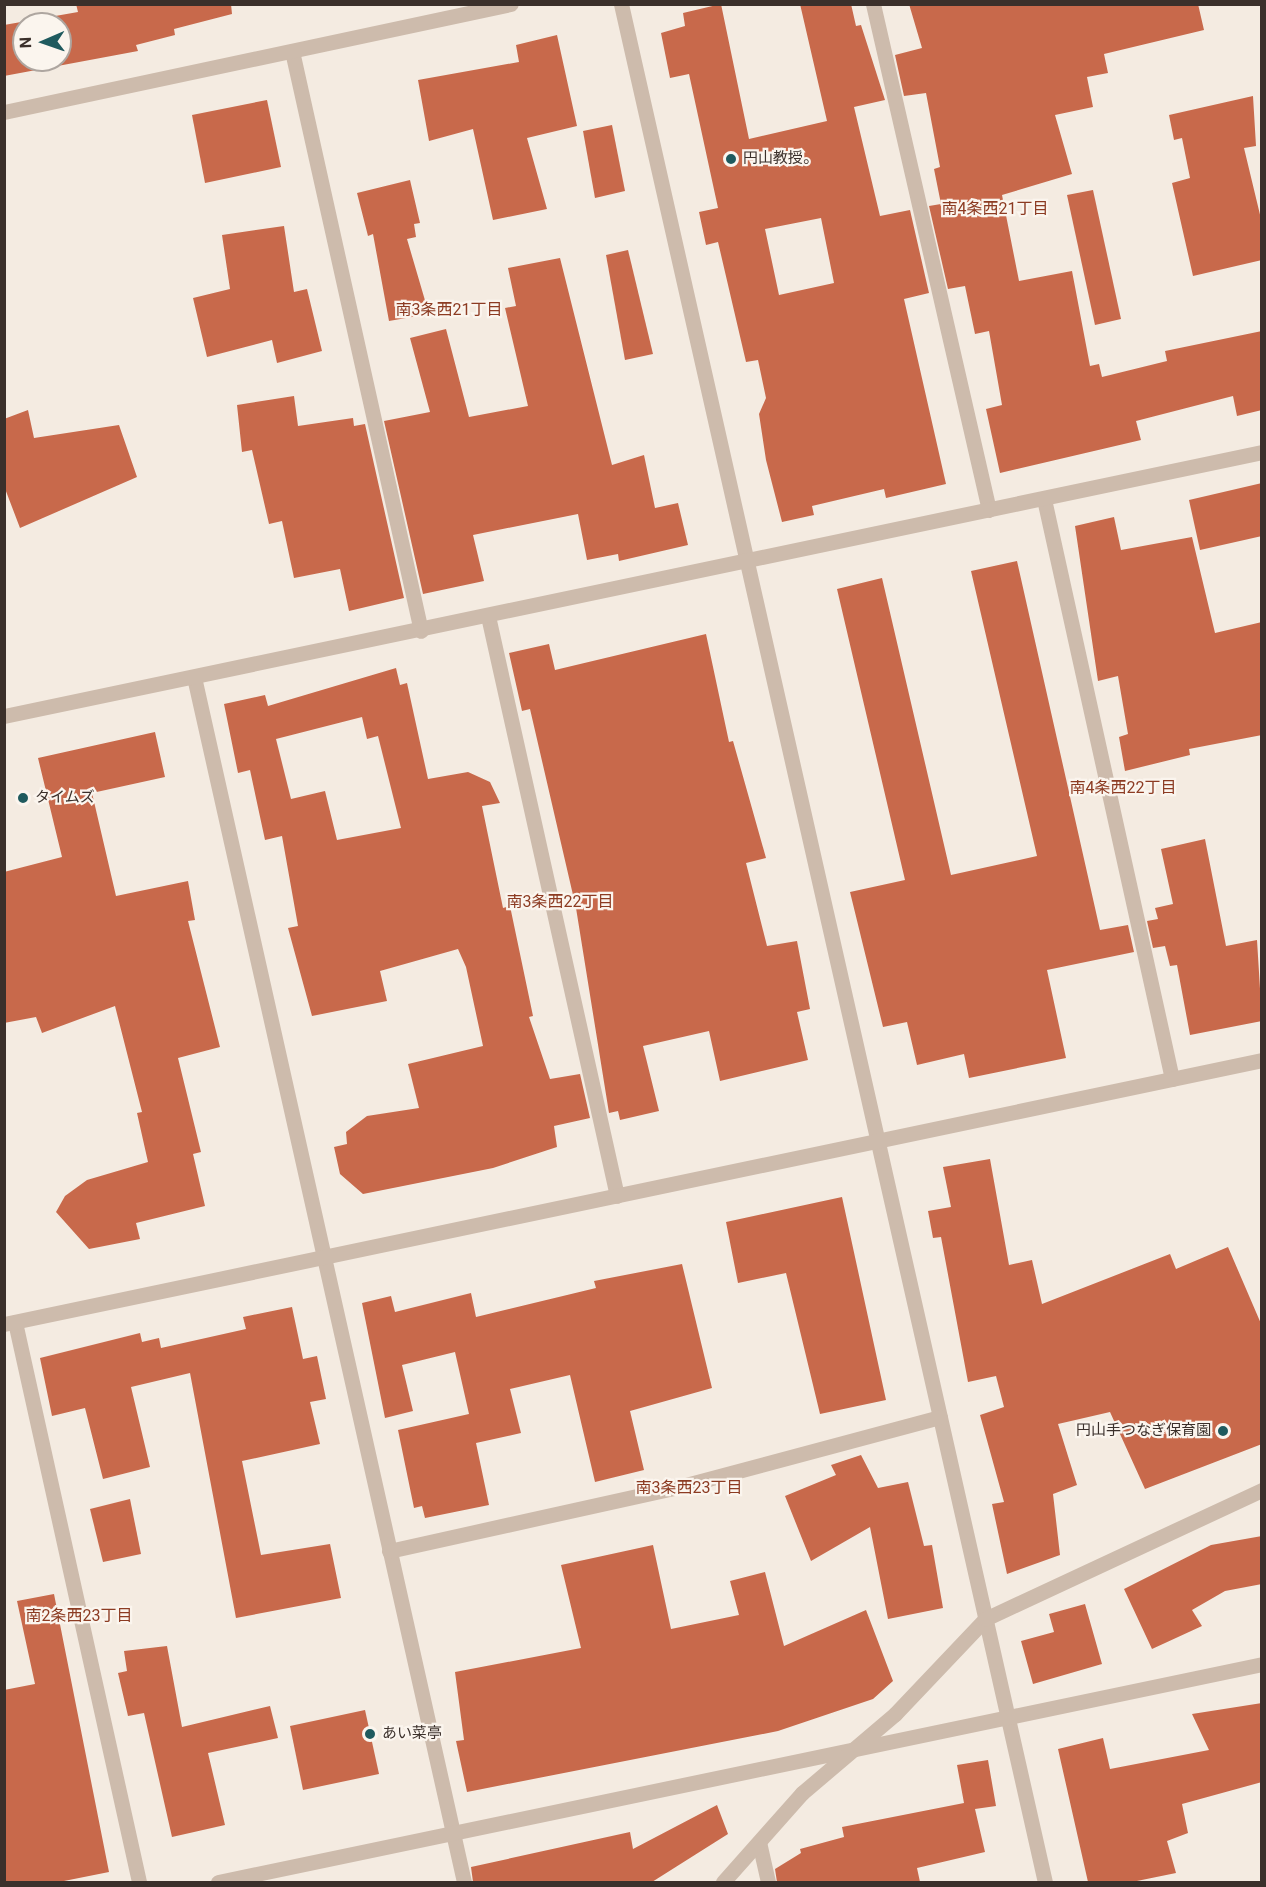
<!DOCTYPE html>
<meta charset="utf-8">
<style>
body{margin:0}
#map{position:relative;width:1266px;height:1887px;overflow:hidden;background:#f4ebe1;font-family:Roboto,"Noto Sans JP",sans-serif}
div>[style]{position:absolute}
.building>*{inset:0;background:#c8694b}
.minor>*{height:15px;margin:-7.5px;padding:0 7.5px;transform-origin:7.5px;border-radius:7.5px;background:#cdbbac}
.dots>*{width:16px;height:16px;translate:-50% -50%;box-sizing:border-box;border:3px solid #fbf5ee;border-radius:50%}
span{translate:-50% -50%;white-space:nowrap;text-align:center;line-height:1.15;-webkit-text-stroke:4.5px #fbf5ee;paint-order:stroke}
.poi-label{font-size:15px;color:#3b302b}
.left{translate:0 -50%;text-align:left}
.right{translate:-100% -50%;text-align:right}
.neighbourhood-label{font-size:16px;color:#8c3b22}
.frame{position:absolute;inset:0;border:6px solid #3b302b;pointer-events:none}
.north{position:absolute;left:12px;top:12px;width:60px;height:60px;box-sizing:border-box;background:#fbf5ee;border:2px solid #aea6a0;border-radius:50%;rotate:268deg;font-size:16px;font-weight:700;line-height:24px;text-align:center;color:#3b302b}
.north::after{content:'';display:block;margin:auto;width:21px;height:27px;background:#1f5a5e;clip-path:polygon(50% 0,100% 100%,50% 72%,0 100%)}
</style>
<div id="map">
<div class="building">
<i style="clip-path:polygon(evenodd,76px 4px,231px 4px,232px 14px,174px 29px,175px 35px,136px 45px,138px 51px,4px 76px,4px 25px,78px 12px,76px 4px,24px 24px,60px 24px,60px 60px,24px 60px,24px 24px)"></i>
<i style="clip-path:polygon(evenodd,721px 4px,749px 139px,827px 121px,800px 4px,851px 4px,856px 26px,861px 25px,885px 100px,854px 107px,880px 216px,910px 210px,929px 293px,904px 299px,946px 484px,886px 498px,884px 489px,812px 506px,814px 515px,782px 522px,766px 460px,759px 414px,766px 398px,758px 360px,746px 362px,718px 242px,706px 245px,699px 212px,718px 208px,689px 74px,670px 78px,661px 33px,685px 26px,683px 13px,721px 4px,821px 218px,834px 283px,779px 295px,765px 229px,821px 218px)"></i>
<i style="clip-path:polygon(909px 4px,1198px 4px,1204px 30px,1104px 54px,1108px 73px,1087px 77px,1093px 107px,1055px 115px,1072px 174px,1002px 195px,1019px 281px,1072px 271px,1090px 366px,1099px 364px,1102px 377px,1167px 361px,1165px 351px,1262px 331px,1262px 410px,1237px 416px,1233px 396px,1136px 421px,1141px 440px,1000px 473px,986px 409px,1002px 405px,989px 331px,975px 334px,965px 286px,948px 289px,929px 206px,941px 204px,934px 169px,940px 167px,926px 93px,904px 96px,895px 55px,922px 48px)"></i>
<i style="clip-path:polygon(557px 35px,577px 126px,527px 138px,547px 209px,493px 220px,473px 129px,429px 141px,418px 80px,519px 62px,516px 45px)"></i>
<i style="clip-path:polygon(1253px 96px,1256px 146px,1244px 148px,1262px 223px,1262px 260px,1193px 276px,1172px 183px,1190px 178px,1182px 138px,1174px 140px,1169px 115px)"></i>
<i style="clip-path:polygon(267px 100px,281px 167px,205px 183px,192px 115px)"></i>
<i style="clip-path:polygon(612px 125px,625px 191px,595px 198px,583px 131px)"></i>
<i style="clip-path:polygon(410px 180px,420px 223px,414px 224px,416px 237px,407px 239px,429px 314px,389px 321px,373px 234px,368px 236px,357px 193px)"></i>
<i style="clip-path:polygon(1093px 190px,1121px 319px,1095px 325px,1067px 195px)"></i>
<i style="clip-path:polygon(284px 226px,294px 292px,307px 289px,322px 351px,277px 363px,272px 340px,207px 357px,193px 298px,230px 289px,222px 235px)"></i>
<i style="clip-path:polygon(628px 250px,653px 354px,625px 360px,606px 255px)"></i>
<i style="clip-path:polygon(560px 258px,612px 465px,644px 455px,655px 508px,678px 503px,688px 545px,619px 561px,618px 554px,587px 560px,578px 514px,473px 535px,484px 581px,423px 594px,384px 421px,430px 412px,410px 338px,446px 329px,469px 417px,528px 406px,505px 308px,516px 306px,508px 268px)"></i>
<i style="clip-path:polygon(294px 396px,298px 426px,353px 418px,354px 426px,365px 424px,404px 598px,349px 611px,340px 569px,294px 578px,282px 521px,269px 524px,252px 450px,242px 452px,237px 405px)"></i>
<i style="clip-path:polygon(28px 410px,34px 438px,119px 425px,137px 477px,20px 528px,4px 486px,4px 419px)"></i>
<i style="clip-path:polygon(1262px 483px,1262px 536px,1200px 550px,1189px 500px)"></i>
<i style="clip-path:polygon(1114px 517px,1121px 550px,1192px 537px,1215px 633px,1262px 622px,1262px 735px,1189px 749px,1190px 755px,1125px 771px,1119px 737px,1128px 734px,1118px 676px,1098px 681px,1075px 526px)"></i>
<i style="clip-path:polygon(1017px 561px,1100px 930px,1128px 925px,1134px 952px,1047px 970px,1066px 1058px,969px 1078px,964px 1054px,917px 1065px,907px 1022px,883px 1027px,850px 892px,905px 880px,837px 589px,882px 578px,951px 875px,1037px 856px,971px 571px)"></i>
<i style="clip-path:polygon(706px 634px,729px 742px,733px 741px,766px 858px,746px 863px,767px 946px,797px 941px,810px 1009px,797px 1012px,808px 1060px,720px 1081px,709px 1031px,643px 1046px,659px 1111px,620px 1120px,618px 1111px,609px 1113px,576px 908px,530px 709px,522px 711px,509px 653px,549px 644px,555px 670px)"></i>
<i style="clip-path:polygon(evenodd,396px 668px,400px 685px,407px 683px,428px 779px,468px 772px,490px 782px,500px 803px,482px 806px,503px 908px,510px 906px,533px 1016px,529px 1017px,550px 1079px,580px 1074px,590px 1118px,554px 1126px,557px 1147px,493px 1168px,363px 1194px,340px 1174px,334px 1147px,347px 1144px,346px 1132px,367px 1116px,419px 1108px,408px 1064px,483px 1046px,466px 967px,458px 949px,380px 971px,387px 1001px,312px 1016px,288px 928px,298px 926px,282px 836px,265px 840px,250px 770px,238px 773px,224px 704px,265px 695px,268px 706px,396px 668px,362px 717px,367px 739px,378px 736px,401px 828px,337px 840px,325px 791px,291px 799px,276px 739px,362px 717px)"></i>
<i style="clip-path:polygon(155px 732px,165px 777px,92px 793px,116px 896px,188px 881px,195px 920px,188px 921px,220px 1047px,178px 1058px,201px 1152px,193px 1154px,205px 1206px,136px 1223px,140px 1239px,89px 1249px,56px 1212px,65px 1196px,87px 1180px,148px 1162px,137px 1113px,142px 1112px,115px 1006px,42px 1033px,36px 1017px,4px 1023px,4px 872px,62px 857px,38px 758px)"></i>
<i style="clip-path:polygon(1205px 839px,1226px 946px,1257px 940px,1262px 1021px,1190px 1035px,1177px 965px,1170px 966px,1165px 946px,1153px 948px,1147px 921px,1158px 919px,1155px 908px,1173px 904px,1161px 849px)"></i>
<i style="clip-path:polygon(990px 1159px,1009px 1265px,1032px 1260px,1042px 1304px,1170px 1254px,1176px 1269px,1228px 1247px,1262px 1326px,1262px 1444px,1145px 1489px,1110px 1412px,1058px 1424px,1077px 1485px,1053px 1494px,1060px 1555px,1007px 1574px,992px 1504px,1004px 1502px,980px 1415px,1004px 1407px,996px 1376px,968px 1382px,941px 1237px,933px 1238px,928px 1211px,951px 1207px,943px 1167px)"></i>
<i style="clip-path:polygon(842px 1197px,886px 1400px,820px 1414px,786px 1273px,738px 1283px,726px 1222px)"></i>
<i style="clip-path:polygon(682px 1264px,712px 1388px,630px 1411px,644px 1470px,595px 1482px,570px 1375px,510px 1389px,521px 1433px,476px 1443px,489px 1505px,425px 1518px,422px 1506px,414px 1508px,398px 1430px,469px 1414px,455px 1352px,402px 1365px,413px 1411px,385px 1418px,362px 1303px,391px 1296px,395px 1312px,471px 1293px,476px 1317px,596px 1288px,594px 1281px)"></i>
<i style="clip-path:polygon(292px 1307px,303px 1359px,317px 1356px,326px 1399px,310px 1402px,320px 1444px,242px 1461px,261px 1555px,330px 1544px,341px 1598px,236px 1618px,190px 1373px,131px 1387px,150px 1467px,103px 1479px,85px 1408px,52px 1416px,40px 1358px,140px 1333px,142px 1342px,159px 1338px,161px 1348px,246px 1329px,243px 1317px)"></i>
<i style="clip-path:polygon(861px 1455px,878px 1488px,908px 1482px,924px 1546px,932px 1545px,943px 1608px,888px 1619px,870px 1527px,811px 1561px,785px 1496px,836px 1475px,831px 1465px)"></i>
<i style="clip-path:polygon(130px 1499px,141px 1554px,103px 1562px,90px 1509px)"></i>
<i style="clip-path:polygon(1262px 1536px,1262px 1584px,1225px 1591px,1192px 1610px,1202px 1626px,1152px 1649px,1124px 1589px,1211px 1545px)"></i>
<i style="clip-path:polygon(653px 1545px,671px 1629px,739px 1615px,730px 1581px,765px 1572px,784px 1646px,866px 1610px,893px 1681px,873px 1699px,778px 1731px,467px 1792px,456px 1741px,464px 1740px,455px 1672px,581px 1648px,561px 1565px)"></i>
<i style="clip-path:polygon(54px 1594px,109px 1872px,59px 1882px,4px 1882px,4px 1690px,35px 1684px,17px 1601px)"></i>
<i style="clip-path:polygon(1085px 1604px,1102px 1664px,1033px 1684px,1021px 1641px,1054px 1632px,1049px 1614px)"></i>
<i style="clip-path:polygon(167px 1646px,182px 1727px,270px 1706px,278px 1738px,208px 1753px,225px 1825px,172px 1837px,144px 1713px,128px 1716px,118px 1673px,127px 1671px,124px 1651px)"></i>
<i style="clip-path:polygon(1262px 1703px,1262px 1782px,1182px 1804px,1188px 1833px,1167px 1841px,1176px 1873px,1132px 1882px,1088px 1882px,1058px 1749px,1103px 1738px,1110px 1769px,1209px 1750px,1192px 1714px)"></i>
<i style="clip-path:polygon(365px 1710px,379px 1774px,303px 1790px,290px 1726px)"></i>
<i style="clip-path:polygon(988px 1760px,996px 1806px,975px 1809px,985px 1852px,917px 1868px,920px 1882px,777px 1882px,775px 1869px,801px 1853px,800px 1849px,844px 1837px,842px 1827px,964px 1803px,957px 1765px)"></i>
<i style="clip-path:polygon(717px 1805px,728px 1834px,652px 1882px,473px 1882px,471px 1867px,630px 1832px,633px 1849px)"></i>
</div>
<div class="minor">
<i style="left:621px;top:4px;width:1925px;rotate:77.28deg"></i>
<i style="left:873px;top:4px;width:519px;rotate:77.09deg"></i>
<i style="left:292px;top:51px;width:594px;rotate:77.46deg"></i>
<i style="left:4px;top:112px;width:518px;rotate:-12.03deg"></i>
<i style="left:1044px;top:499px;width:594px;rotate:77.55deg"></i>
<i style="left:488px;top:616px;width:594px;rotate:77.46deg"></i>
<i style="left:194px;top:677px;width:1235px;rotate:77.37deg"></i>
<i style="left:4px;top:716px;width:1285px;rotate:-11.85deg"></i>
<i style="left:15px;top:1322px;width:574px;rotate:77.51deg"></i>
<i style="left:4px;top:1324px;width:1285px;rotate:-11.85deg"></i>
<i style="left:389px;top:1551px;width:300px;rotate:-12.5deg"></i>
<i style="left:682px;top:1486px;width:267px;rotate:-15deg"></i>
<i style="left:759px;top:1842px;width:41px;rotate:77.3deg"></i>
<i style="left:218px;top:1882px;width:1067px;rotate:-11.79deg"></i>
<i style="left:723px;top:1882px;width:119px;rotate:-48.4deg"></i>
<i style="left:802px;top:1793px;width:122px;rotate:-40.3deg"></i>
<i style="left:895px;top:1714px;width:131px;rotate:-46.5deg"></i>
<i style="left:985px;top:1619px;width:306px;rotate:-25deg"></i>
</div>
<div class="dots">
<i style="left:731px;top:159px;background:#1f5a5e"></i>
<i style="left:23px;top:798px;background:#1f5a5e"></i>
<i style="left:1223px;top:1431px;background:#1f5a5e"></i>
<i style="left:370px;top:1734px;background:#1f5a5e"></i>
</div>
<div class="poi-label">
<span class="left" style="left:743px;top:159px">円山教授。</span>
<span class="left" style="left:35px;top:798px">タイムズ</span>
<span class="right" style="left:1211px;top:1431px">円山手つなぎ保育園</span>
<span class="left" style="left:382px;top:1734px">あい菜亭</span>
</div>
<div class="neighbourhood-label">
<span style="left:995px;top:209px">南4条西21丁目</span>
<span style="left:449px;top:310px">南3条西21丁目</span>
<span style="left:1123px;top:788px">南4条西22丁目</span>
<span style="left:560px;top:902px">南3条西22丁目</span>
<span style="left:689px;top:1488px">南3条西23丁目</span>
<span style="left:79px;top:1616px">南2条西23丁目</span>
</div>
<div class="frame"></div>
<div class="north">N</div>
</div>
